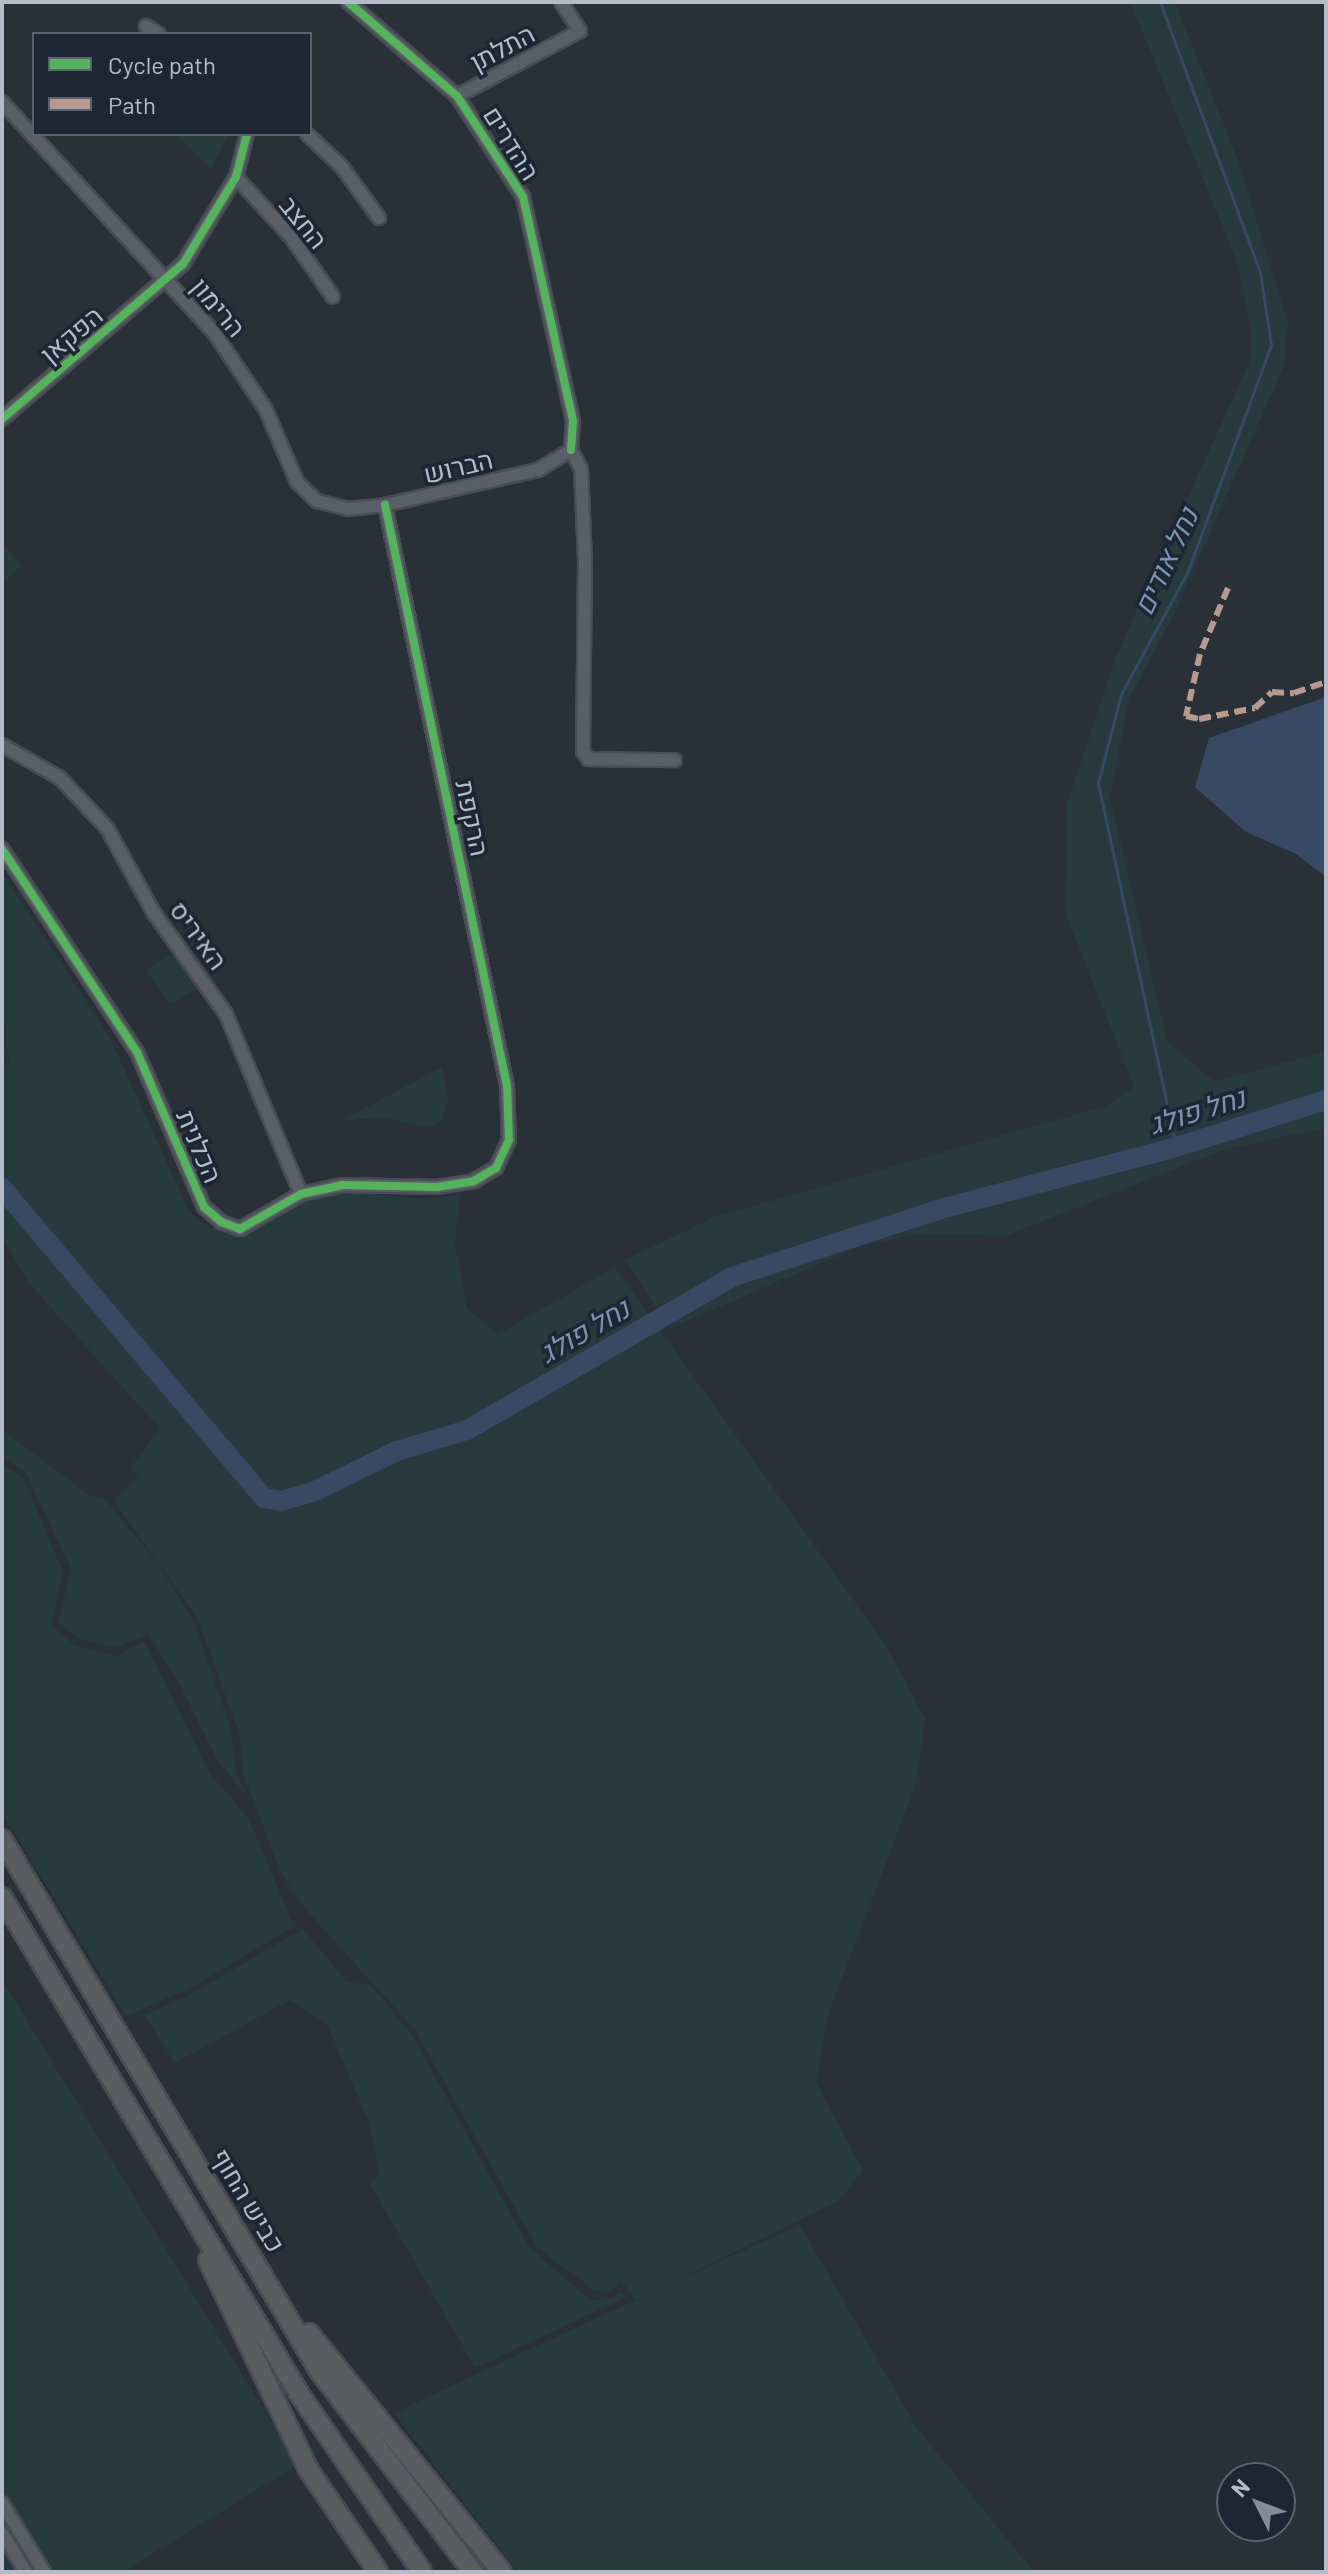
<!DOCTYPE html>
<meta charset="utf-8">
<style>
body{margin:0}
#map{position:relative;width:1328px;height:2574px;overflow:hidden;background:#2a3038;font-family:Barlow,Heebo,sans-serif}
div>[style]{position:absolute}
.green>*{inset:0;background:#273a3e}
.water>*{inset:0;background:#384963}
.stream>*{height:3px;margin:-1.5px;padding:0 1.5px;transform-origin:1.5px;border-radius:1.5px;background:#384963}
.river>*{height:20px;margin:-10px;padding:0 10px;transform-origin:10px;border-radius:10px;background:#384963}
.roads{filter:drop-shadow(2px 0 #484c53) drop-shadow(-2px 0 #484c53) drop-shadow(0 2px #484c53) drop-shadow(0 -2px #484c53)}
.minor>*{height:12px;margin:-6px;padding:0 6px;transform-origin:6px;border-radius:6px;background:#5a5e66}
.highway>*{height:18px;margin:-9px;padding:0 9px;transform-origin:9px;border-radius:9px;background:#5a5d60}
.quiet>*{height:6px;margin-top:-3px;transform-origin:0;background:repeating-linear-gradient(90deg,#b69a8f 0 12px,transparent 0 18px)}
.cycleway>*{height:8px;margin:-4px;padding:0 4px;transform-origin:4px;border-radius:4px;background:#56b35d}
span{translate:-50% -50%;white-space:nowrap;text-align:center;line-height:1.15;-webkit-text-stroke:7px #1d2633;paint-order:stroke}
.street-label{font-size:26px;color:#b4bcc9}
.water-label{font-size:28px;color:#7c92b1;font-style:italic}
.frame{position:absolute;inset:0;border:4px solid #b4bcc9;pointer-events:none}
.legend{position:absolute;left:32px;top:32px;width:280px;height:104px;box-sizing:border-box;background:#1d2633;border:2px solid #59626f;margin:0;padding:10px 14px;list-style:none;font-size:24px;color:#b4bcc9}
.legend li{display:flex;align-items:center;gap:16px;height:40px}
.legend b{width:40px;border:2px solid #59626f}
.north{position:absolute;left:1216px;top:2462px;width:80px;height:80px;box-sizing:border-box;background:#1d2633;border:2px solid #59626f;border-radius:50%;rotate:312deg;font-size:22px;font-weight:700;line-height:32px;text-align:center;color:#b4bcc9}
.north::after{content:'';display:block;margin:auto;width:28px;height:36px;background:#848b96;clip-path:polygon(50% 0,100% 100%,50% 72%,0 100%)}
</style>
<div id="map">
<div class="green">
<i style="clip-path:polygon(1130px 2px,1175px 2px,1238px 160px,1288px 323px,1284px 366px,1172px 618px,1129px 699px,1110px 797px,1167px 1042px,1214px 1081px,1326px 1052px,1326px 1128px,1225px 1149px,1008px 1235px,917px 1234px,861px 1246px,670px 1328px,625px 1260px,714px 1217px,1106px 1106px,1134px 1087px,1065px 912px,1067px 804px,1116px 657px,1251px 358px,1251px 329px,1237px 261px)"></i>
<i style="clip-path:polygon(175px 134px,229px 134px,211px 169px)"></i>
<i style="clip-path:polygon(2px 543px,22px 566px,2px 583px)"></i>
<i style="clip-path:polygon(2px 872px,109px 1036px,189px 1211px,210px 1228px,232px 1232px,299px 1200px,337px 1190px,422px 1199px,460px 1195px,455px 1243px,467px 1309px,498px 1334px,615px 1267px,887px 1647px,925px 1719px,916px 1784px,828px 2015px,816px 2082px,863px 2171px,838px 2201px,670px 2284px,800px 2225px,916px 2427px,1034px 2572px,518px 2572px,394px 2413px,636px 2300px,621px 2280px,609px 2292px,595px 2291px,537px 2247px,415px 2030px,301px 1904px,282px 1875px,243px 1774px,239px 1733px,198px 1619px,114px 1501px,138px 1477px,130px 1468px,160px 1429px,29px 1283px,2px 1237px,2px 1065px,9px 1062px,2px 1002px)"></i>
<i style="clip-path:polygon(177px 950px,204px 985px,170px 1004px,146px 970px)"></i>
<i style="clip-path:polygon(442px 1067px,449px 1100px,442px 1119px,431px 1127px,375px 1117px,339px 1122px)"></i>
<i style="clip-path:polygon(2px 1430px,90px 1496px,103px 1497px,159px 1565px,194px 1622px,231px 1729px,236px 1772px,247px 1797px,216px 1758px,178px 1681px,148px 1634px,115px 1648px,78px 1638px,58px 1622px,71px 1569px,26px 1473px,2px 1456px)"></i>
<i style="clip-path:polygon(2px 1464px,23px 1478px,63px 1572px,51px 1626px,76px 1646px,116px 1656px,144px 1641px,209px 1772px,249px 1819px,294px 1926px,193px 1987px,126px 2016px,2px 1813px)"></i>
<i style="clip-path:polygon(303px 1929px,347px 1982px,371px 1985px,412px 2035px,529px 2247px,590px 2300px,612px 2299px,620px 2292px,626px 2297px,475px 2368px,370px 2184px,380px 2173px,368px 2120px,327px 2024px,290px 2000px,175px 2063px,144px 2015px,190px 1995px)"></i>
<i style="clip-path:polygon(2px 1979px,297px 2465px,123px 2572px,2px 2572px)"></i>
</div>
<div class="water">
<i style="clip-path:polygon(1326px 697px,1326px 877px,1296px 854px,1246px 832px,1195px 787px,1209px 738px)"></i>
</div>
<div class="stream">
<i style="left:1160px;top:2px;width:288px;rotate:69.7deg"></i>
<i style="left:1260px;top:272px;width:74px;rotate:81.4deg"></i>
<i style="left:1271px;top:345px;width:241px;rotate:110.2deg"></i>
<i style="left:1188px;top:571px;width:140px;rotate:118.6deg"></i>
<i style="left:1121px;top:694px;width:92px;rotate:104.5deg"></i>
<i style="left:1098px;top:783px;width:372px;rotate:77.9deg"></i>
</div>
<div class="river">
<i style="left:2px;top:1188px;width:406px;rotate:49.8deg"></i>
<i style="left:264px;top:1498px;width:17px;rotate:10deg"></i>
<i style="left:281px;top:1501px;width:35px;rotate:-16deg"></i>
<i style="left:315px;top:1491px;width:91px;rotate:-26deg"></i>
<i style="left:397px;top:1451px;width:73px;rotate:-16.7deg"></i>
<i style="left:467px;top:1430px;width:306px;rotate:-30deg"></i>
<i style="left:732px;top:1277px;width:227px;rotate:-18deg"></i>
<i style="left:948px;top:1207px;width:236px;rotate:-14.7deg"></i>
<i style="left:1176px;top:1147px;width:157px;rotate:-17.4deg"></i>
</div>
<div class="roads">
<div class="minor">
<i style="left:348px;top:2px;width:144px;rotate:40.8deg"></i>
<i style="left:457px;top:96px;width:121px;rotate:56.8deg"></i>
<i style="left:523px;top:197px;width:230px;rotate:77.4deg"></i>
<i style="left:573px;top:421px;width:29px;rotate:94deg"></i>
<i style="left:146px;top:26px;width:15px;rotate:32deg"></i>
<i style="left:457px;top:96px;width:139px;rotate:-27.9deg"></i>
<i style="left:580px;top:31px;width:35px;rotate:-123deg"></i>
<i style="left:2px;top:102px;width:315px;rotate:47.4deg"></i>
<i style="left:215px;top:334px;width:92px;rotate:56.1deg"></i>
<i style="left:266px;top:410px;width:78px;rotate:66.7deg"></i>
<i style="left:297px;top:482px;width:28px;rotate:44deg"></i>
<i style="left:317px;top:501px;width:32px;rotate:14deg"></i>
<i style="left:348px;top:509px;width:37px;rotate:-6deg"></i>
<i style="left:385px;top:505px;width:157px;rotate:-12.9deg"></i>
<i style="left:538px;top:470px;width:39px;rotate:-31deg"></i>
<i style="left:307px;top:134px;width:48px;rotate:43.3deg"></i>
<i style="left:342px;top:167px;width:63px;rotate:54deg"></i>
<i style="left:236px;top:177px;width:81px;rotate:47.5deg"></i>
<i style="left:291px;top:237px;width:73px;rotate:55deg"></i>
<i style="left:2px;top:419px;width:238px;rotate:-40.6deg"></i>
<i style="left:183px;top:264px;width:102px;rotate:-58.7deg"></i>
<i style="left:236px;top:177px;width:44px;rotate:-75.7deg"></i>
<i style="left:571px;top:450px;width:21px;rotate:62deg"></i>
<i style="left:581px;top:469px;width:93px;rotate:87.5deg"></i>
<i style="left:585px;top:562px;width:189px;rotate:90.6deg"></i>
<i style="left:583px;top:751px;width:9px;rotate:58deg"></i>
<i style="left:588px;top:759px;width:87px;rotate:0.7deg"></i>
<i style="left:2px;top:745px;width:67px;rotate:29.6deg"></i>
<i style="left:60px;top:778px;width:69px;rotate:46.8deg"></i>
<i style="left:107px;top:828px;width:97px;rotate:61.1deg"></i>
<i style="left:154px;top:913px;width:124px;rotate:54.5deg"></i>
<i style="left:226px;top:1014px;width:195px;rotate:67.4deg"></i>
<i style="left:2px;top:849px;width:244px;rotate:56.4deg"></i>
<i style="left:137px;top:1052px;width:169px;rotate:66.6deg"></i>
<i style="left:204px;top:1207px;width:23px;rotate:41deg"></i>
<i style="left:221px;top:1222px;width:20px;rotate:20deg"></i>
<i style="left:240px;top:1229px;width:70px;rotate:-29.8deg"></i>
<i style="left:301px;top:1194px;width:43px;rotate:-12.1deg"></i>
<i style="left:343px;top:1185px;width:94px;rotate:1.2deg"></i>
<i style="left:437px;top:1187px;width:37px;rotate:-9deg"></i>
<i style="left:474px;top:1181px;width:26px;rotate:-31deg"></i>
<i style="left:496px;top:1168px;width:31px;rotate:-65deg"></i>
<i style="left:509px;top:1140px;width:54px;rotate:-92.1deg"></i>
<i style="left:507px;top:1086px;width:594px;rotate:-101.86deg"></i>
<i style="left:2px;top:2503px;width:81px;rotate:58.7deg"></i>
<i style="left:2px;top:2533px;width:46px;rotate:58.4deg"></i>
</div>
<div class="highway">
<i style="left:2px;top:1839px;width:621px;rotate:59.18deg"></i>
<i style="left:320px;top:2372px;width:252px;rotate:52.6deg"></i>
<i style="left:2px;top:1897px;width:580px;rotate:59.1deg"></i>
<i style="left:300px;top:2395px;width:215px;rotate:55.4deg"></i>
<i style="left:208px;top:2260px;width:232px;rotate:64.4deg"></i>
<i style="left:308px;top:2469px;width:125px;rotate:55.8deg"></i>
<i style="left:309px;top:2333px;width:307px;rotate:51.1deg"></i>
</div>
</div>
<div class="quiet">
<i style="left:1228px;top:588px;width:72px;rotate:113deg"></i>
<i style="left:1200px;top:654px;width:64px;rotate:102.7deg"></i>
<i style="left:1186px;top:716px;width:13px;rotate:13deg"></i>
<i style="left:1199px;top:719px;width:57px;rotate:-11.1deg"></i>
<i style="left:1255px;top:708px;width:23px;rotate:-43deg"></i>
<i style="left:1272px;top:692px;width:22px;rotate:3deg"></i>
<i style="left:1294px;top:693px;width:34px;rotate:-19deg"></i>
</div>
<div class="cycleway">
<i style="left:348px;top:2px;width:144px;rotate:40.8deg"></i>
<i style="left:457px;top:96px;width:121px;rotate:56.8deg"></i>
<i style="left:523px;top:197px;width:230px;rotate:77.4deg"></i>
<i style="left:573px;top:421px;width:29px;rotate:94deg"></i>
<i style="left:2px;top:419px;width:238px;rotate:-40.6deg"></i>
<i style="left:183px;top:264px;width:102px;rotate:-58.7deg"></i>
<i style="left:236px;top:177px;width:44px;rotate:-75.7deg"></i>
<i style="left:2px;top:849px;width:244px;rotate:56.4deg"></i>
<i style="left:137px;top:1052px;width:169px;rotate:66.6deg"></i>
<i style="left:204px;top:1207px;width:23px;rotate:41deg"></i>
<i style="left:221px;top:1222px;width:20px;rotate:20deg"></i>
<i style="left:240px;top:1229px;width:70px;rotate:-29.8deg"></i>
<i style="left:301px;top:1194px;width:43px;rotate:-12.1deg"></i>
<i style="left:343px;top:1185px;width:94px;rotate:1.2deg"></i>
<i style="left:437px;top:1187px;width:37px;rotate:-9deg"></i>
<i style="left:474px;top:1181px;width:26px;rotate:-31deg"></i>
<i style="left:496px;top:1168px;width:31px;rotate:-65deg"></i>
<i style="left:509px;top:1140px;width:54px;rotate:-92.1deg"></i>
<i style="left:507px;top:1086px;width:594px;rotate:-101.86deg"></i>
</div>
<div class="street-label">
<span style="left:502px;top:47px;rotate:-28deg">התלתן</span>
<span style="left:512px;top:143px;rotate:58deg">ההדרים</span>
<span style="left:304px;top:222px;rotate:51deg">החצב</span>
<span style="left:219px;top:307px;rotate:50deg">הרימון</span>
<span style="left:71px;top:334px;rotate:-40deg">הפקאן</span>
<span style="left:458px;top:466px;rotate:-13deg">הברוש</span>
<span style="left:473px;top:818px;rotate:78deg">הרקפת</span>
<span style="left:199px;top:935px;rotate:54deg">האיריס</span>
<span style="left:200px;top:1146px;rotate:67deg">הכלנית</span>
<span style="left:249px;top:2200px;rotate:59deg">כביש החוף</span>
</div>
<div class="water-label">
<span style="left:1165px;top:561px;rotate:-65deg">נחל אודים</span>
<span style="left:1197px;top:1110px;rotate:-17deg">נחל פולג</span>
<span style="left:584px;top:1330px;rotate:-30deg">נחל פולג</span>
</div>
<div class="frame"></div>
<ul class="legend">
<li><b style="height:10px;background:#56b35d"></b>Cycle path</li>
<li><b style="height:10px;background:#b69a8f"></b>Path</li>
</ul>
<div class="north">N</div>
</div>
